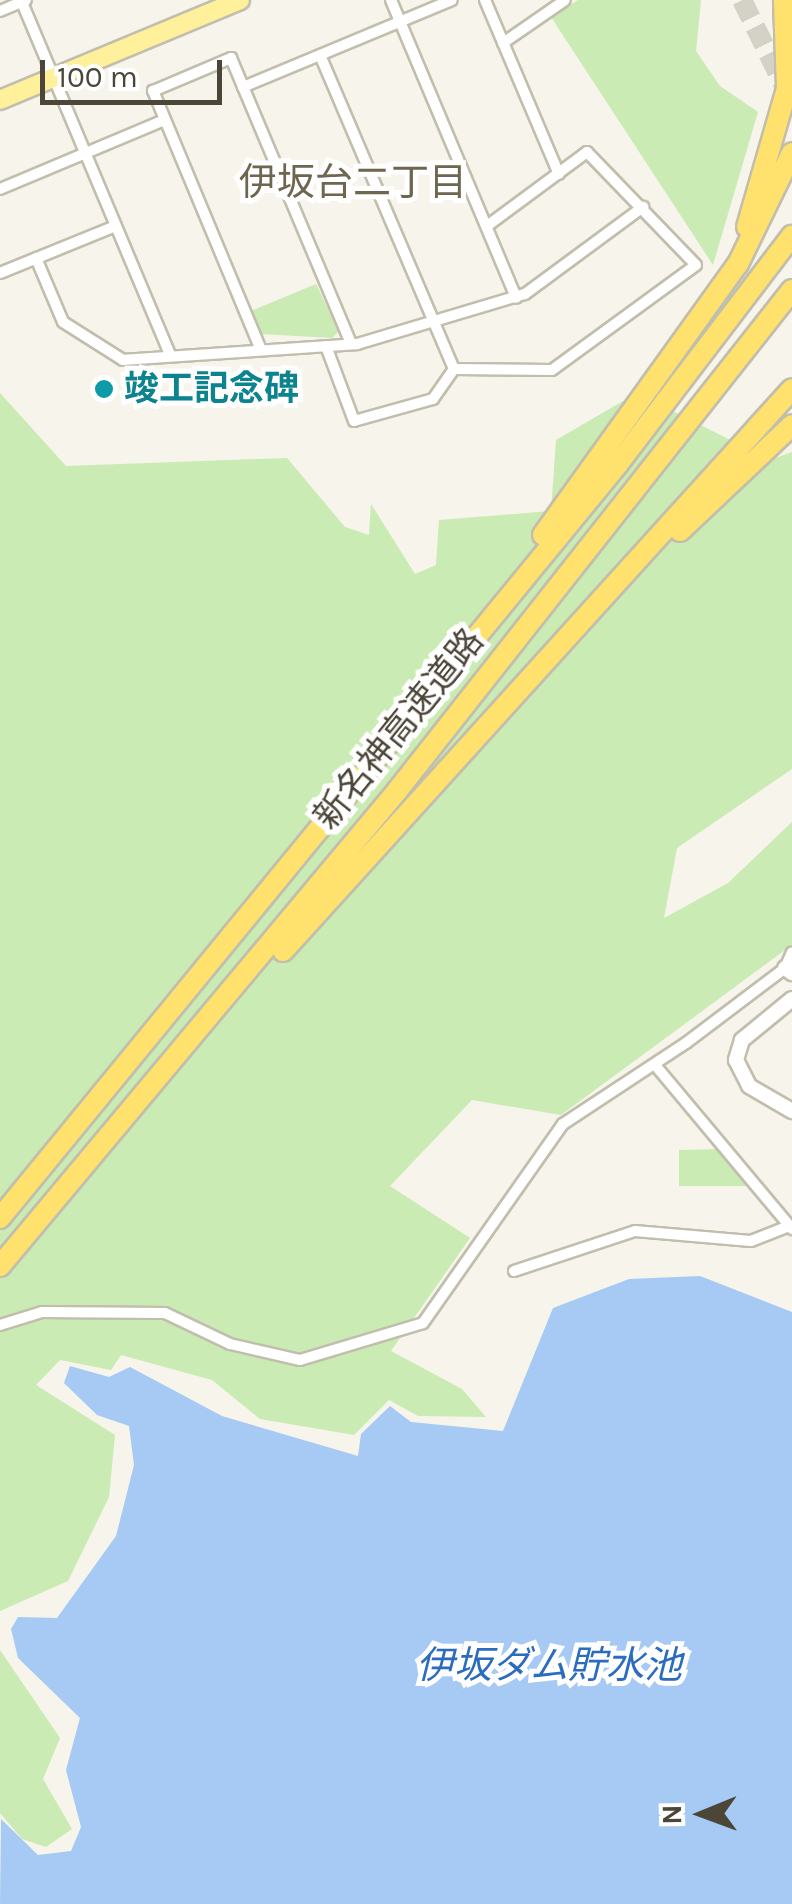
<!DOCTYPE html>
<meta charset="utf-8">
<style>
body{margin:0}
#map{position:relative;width:792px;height:1904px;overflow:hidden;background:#f6f4eb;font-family:Karla,"Noto Sans JP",sans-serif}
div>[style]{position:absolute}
.green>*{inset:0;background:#caebb3}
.water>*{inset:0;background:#a6caf4}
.motorway-tunnel>*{height:20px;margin-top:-10px;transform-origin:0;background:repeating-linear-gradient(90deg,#d4d1c7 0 20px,transparent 0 30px)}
.roads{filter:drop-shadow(2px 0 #c2bead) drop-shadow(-2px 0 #c2bead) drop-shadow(0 2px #c2bead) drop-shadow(0 -2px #c2bead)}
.minor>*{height:10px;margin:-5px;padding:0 5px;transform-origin:5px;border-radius:5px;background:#fff}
.tertiary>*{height:14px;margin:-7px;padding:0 7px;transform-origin:7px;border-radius:7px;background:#fff}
.primary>*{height:18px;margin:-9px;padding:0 9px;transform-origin:9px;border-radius:9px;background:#fff09b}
.motorway>*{height:20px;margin:-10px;padding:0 10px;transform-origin:10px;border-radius:10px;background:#ffe26d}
.dots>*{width:28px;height:28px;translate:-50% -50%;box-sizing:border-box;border:5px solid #fff;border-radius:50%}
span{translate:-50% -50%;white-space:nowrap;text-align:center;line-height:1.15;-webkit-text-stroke:10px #fff;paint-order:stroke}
.culture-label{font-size:35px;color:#0d838f;font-weight:700}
.left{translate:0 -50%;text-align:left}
.street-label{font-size:35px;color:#4b4638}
.neighbourhood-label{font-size:38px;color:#6f664f}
.water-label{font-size:38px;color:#2b6cbe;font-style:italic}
.north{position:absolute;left:652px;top:1764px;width:100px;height:100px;-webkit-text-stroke:8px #fff;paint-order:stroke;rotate:269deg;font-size:28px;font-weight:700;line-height:40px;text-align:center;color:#4b4638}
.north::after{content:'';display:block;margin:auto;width:35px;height:45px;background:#4b4638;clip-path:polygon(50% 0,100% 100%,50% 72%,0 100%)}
.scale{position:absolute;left:40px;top:60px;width:182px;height:45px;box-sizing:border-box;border:5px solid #4b4638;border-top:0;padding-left:12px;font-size:30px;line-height:35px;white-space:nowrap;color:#4b4638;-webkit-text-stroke:8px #fff;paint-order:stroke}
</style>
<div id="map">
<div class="green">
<i style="clip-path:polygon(578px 0,701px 0,696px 51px,720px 86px,758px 112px,713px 265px,551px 17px)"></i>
<i style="clip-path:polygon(316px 284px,339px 331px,332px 338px,261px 334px,251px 311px)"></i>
<i style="clip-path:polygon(0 393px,66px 466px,287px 458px,345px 527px,369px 535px,371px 504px,415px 574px,436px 565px,439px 520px,551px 511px,556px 440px,637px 393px,770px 460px,792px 452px,792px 769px,677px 848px,664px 918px,728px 883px,792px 822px,792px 945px,561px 1115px,472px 1100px,390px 1186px,470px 1238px,391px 1351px,462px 1389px,486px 1417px,418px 1416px,389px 1400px,354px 1435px,260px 1419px,212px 1380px,121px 1355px,111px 1370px,60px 1360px,36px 1385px,115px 1435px,109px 1497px,68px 1581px,0 1611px)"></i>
<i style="clip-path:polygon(722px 1149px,752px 1186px,679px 1186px,679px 1150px)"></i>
<i style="clip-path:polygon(0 1650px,60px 1738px,43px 1779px,72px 1829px,46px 1847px,22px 1839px,0 1813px)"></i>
</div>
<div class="water">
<i style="clip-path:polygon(700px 1276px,792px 1312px,792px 1904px,0 1904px,1px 1819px,38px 1855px,71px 1851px,81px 1827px,66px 1770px,80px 1718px,18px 1658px,11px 1629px,18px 1617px,57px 1618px,116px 1536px,134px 1465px,129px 1426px,97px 1415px,64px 1383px,70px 1366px,109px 1377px,130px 1367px,222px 1416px,358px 1456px,361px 1434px,390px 1406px,411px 1422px,503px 1431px,553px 1308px,629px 1279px)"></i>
</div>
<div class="motorway-tunnel">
<i style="left:742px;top:0;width:111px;rotate:63.9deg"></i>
</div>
<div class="roads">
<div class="minor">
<i style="left:21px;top:0;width:386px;rotate:67.2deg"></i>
<i style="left:391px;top:0;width:323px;rotate:67.2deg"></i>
<i style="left:485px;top:0;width:189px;rotate:67deg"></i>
<i style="left:0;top:11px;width:28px;rotate:-23deg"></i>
<i style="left:503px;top:43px;width:75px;rotate:-34.7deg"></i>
<i style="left:320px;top:55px;width:341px;rotate:66.9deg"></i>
<i style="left:243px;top:87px;width:226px;rotate:-22.6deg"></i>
<i style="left:0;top:189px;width:178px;rotate:-22.8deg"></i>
<i style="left:36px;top:258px;width:69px;rotate:67.1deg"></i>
<i style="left:63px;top:322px;width:71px;rotate:32.3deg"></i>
<i style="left:123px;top:360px;width:235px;rotate:-3.9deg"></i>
<i style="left:357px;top:344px;width:175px;rotate:-16.6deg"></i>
<i style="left:525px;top:294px;width:147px;rotate:-36.4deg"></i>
<i style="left:0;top:273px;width:125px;rotate:-22.1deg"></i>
<i style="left:326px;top:346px;width:80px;rotate:69.5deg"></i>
<i style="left:354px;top:421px;width:82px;rotate:-15.6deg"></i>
<i style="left:433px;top:399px;width:37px;rotate:-55deg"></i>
<i style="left:261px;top:350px;width:281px;rotate:-112.6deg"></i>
<i style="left:153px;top:91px;width:85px;rotate:-22.9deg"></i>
<i style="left:231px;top:58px;width:310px;rotate:67.2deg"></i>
<i style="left:454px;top:369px;width:98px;rotate:0.6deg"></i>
<i style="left:552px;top:370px;width:178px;rotate:-36.1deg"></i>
<i style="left:696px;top:265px;width:157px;rotate:-134deg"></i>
<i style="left:587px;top:152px;width:124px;rotate:143.5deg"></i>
<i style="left:655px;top:1065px;width:214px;rotate:50.1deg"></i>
<i style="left:514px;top:1271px;width:127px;rotate:-18.3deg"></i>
<i style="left:635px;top:1231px;width:116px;rotate:4.9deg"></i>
<i style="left:751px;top:1241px;width:41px;rotate:-21.5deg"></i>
<i style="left:0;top:1325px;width:44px;rotate:-17.2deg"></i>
<i style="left:42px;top:1312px;width:123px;rotate:0.5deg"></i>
<i style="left:165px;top:1313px;width:72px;rotate:25.5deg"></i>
<i style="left:230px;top:1344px;width:72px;rotate:12.9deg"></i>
<i style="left:300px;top:1360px;width:128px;rotate:-16.7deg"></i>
<i style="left:423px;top:1323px;width:243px;rotate:-54.9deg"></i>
<i style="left:563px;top:1124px;width:147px;rotate:-33.4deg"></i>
<i style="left:686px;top:1043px;width:124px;rotate:-37.1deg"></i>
<i style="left:785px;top:968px;width:17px;rotate:-66deg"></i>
</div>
<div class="tertiary">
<i style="left:785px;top:968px;width:9px;rotate:36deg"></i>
<i style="left:792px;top:999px;width:65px;rotate:140.6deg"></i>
<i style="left:742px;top:1040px;width:21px;rotate:107deg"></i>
<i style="left:736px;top:1060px;width:29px;rotate:63deg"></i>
<i style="left:749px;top:1086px;width:50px;rotate:30.2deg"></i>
</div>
<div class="primary">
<i style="left:0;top:100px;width:260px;rotate:-22.6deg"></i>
</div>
<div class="motorway">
<i style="left:747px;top:227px;width:145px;rotate:-73.9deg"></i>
<i style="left:787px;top:88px;width:88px;rotate:-92deg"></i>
<i style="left:680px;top:531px;width:154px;rotate:-43.4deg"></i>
<i style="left:543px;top:535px;width:334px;rotate:-54.3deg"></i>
<i style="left:738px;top:264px;width:123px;rotate:-64.1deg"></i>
<i style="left:283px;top:951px;width:758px;rotate:-47.83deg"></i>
<i style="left:0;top:1218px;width:975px;rotate:-50.66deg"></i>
<i style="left:618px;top:464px;width:287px;rotate:-52.7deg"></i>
<i style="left:0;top:1266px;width:619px;rotate:-50.11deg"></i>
<i style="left:397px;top:791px;width:638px;rotate:-51.75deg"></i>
</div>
</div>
<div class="dots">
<i style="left:104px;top:389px;background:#0f9aa8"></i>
</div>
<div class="culture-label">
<span class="left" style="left:124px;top:389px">竣工記念碑</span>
</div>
<div class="street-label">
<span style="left:399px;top:729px;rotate:-51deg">新名神高速道路</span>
</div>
<div class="neighbourhood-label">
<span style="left:353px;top:183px">伊坂台二丁目</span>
</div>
<div class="water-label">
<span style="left:549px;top:1666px">伊坂ダム貯水池</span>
</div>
<div class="north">N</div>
<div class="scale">100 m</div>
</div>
